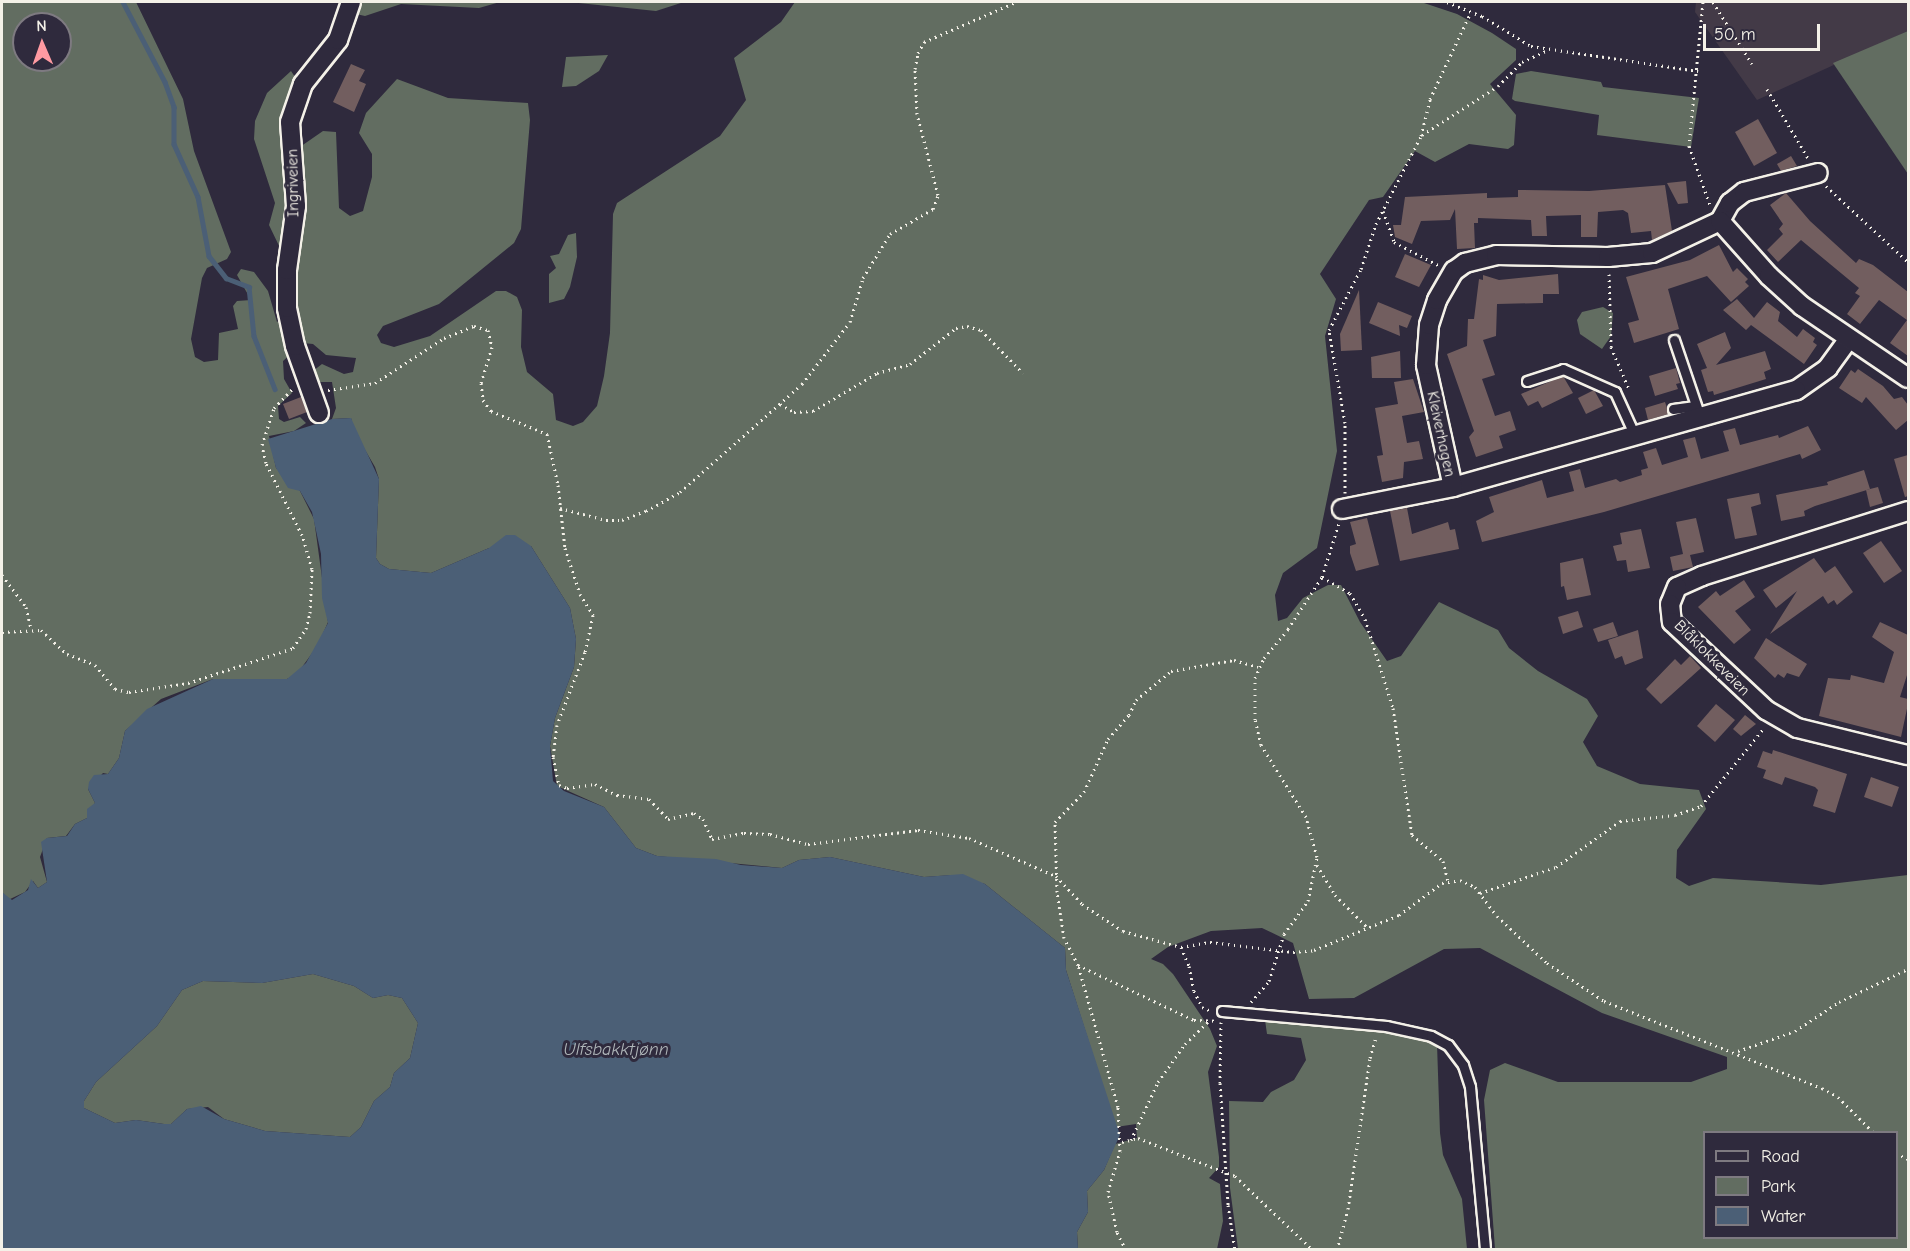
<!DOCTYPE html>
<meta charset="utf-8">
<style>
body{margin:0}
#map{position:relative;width:1910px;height:1251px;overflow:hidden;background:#2f2a3d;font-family:"Comic Neue",sans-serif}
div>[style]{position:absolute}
.built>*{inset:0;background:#433a47}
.green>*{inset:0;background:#626d61}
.water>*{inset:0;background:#4b5f76}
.stream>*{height:4.5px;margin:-2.25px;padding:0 2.25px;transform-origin:2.25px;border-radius:2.25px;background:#4b5f76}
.building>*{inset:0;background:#725e5f}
.path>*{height:3px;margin-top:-1.5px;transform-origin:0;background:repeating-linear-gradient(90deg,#f4f1e8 0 1.5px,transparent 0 6px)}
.roads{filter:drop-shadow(2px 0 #f4f1e8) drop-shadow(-2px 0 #f4f1e8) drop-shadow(0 2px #f4f1e8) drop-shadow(0 -2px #f4f1e8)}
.service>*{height:9px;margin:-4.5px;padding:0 4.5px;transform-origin:4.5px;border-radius:4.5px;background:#2f2a3d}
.minor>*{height:18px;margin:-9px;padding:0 9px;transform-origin:9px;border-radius:9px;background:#2f2a3d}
span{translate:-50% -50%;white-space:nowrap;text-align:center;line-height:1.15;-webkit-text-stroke:6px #2f2a3d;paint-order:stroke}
.street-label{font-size:16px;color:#f4f1e8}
.water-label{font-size:18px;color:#b0b7ba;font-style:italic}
.frame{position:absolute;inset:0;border:3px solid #f4f1e8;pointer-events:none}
.legend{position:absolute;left:1703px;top:1131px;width:195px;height:108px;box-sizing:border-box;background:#2f2a3d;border:2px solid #7e7a81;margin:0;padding:8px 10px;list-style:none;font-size:18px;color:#f4f1e8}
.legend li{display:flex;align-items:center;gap:12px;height:30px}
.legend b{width:30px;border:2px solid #7e7a81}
.north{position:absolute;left:12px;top:12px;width:60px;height:60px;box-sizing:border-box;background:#2f2a3d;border:2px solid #7e7a81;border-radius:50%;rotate:358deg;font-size:16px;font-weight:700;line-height:24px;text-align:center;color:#f4f1e8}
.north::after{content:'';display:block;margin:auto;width:21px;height:27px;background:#ff9aa2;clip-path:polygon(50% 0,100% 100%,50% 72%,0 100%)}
.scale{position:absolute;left:1703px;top:24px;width:117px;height:27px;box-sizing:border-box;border:3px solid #f4f1e8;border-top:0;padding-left:8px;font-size:18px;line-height:21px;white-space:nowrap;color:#f4f1e8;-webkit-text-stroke:4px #2f2a3d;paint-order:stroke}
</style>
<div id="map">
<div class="built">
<i style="clip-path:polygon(1696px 2px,1908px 2px,1908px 31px,1757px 100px,1695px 12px)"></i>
</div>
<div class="green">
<i style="clip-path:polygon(evenodd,2px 2px,136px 2px,183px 99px,194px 151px,231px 252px,227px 259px,207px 268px,202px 278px,191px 339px,195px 357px,204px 362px,218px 360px,219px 333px,238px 329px,233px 306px,237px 301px,251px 300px,237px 275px,241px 269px,254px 272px,268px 291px,277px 322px,283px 317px,281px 250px,269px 225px,275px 203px,254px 139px,255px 121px,267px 93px,291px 71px,297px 80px,287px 99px,284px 117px,297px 149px,323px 131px,336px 132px,339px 208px,350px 216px,363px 211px,372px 177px,372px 154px,359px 133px,366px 113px,397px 79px,448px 98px,528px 103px,530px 120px,521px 229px,514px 243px,439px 304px,383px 326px,377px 335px,381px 343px,394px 347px,430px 336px,496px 291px,506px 291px,517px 297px,522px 310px,521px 347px,527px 372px,553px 394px,556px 420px,573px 426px,583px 422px,597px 406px,604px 376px,610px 333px,613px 214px,617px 203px,720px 136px,746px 100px,734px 58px,781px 22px,795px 2px,1421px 2px,1457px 14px,1492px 33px,1516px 49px,1516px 60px,1490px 84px,1516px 115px,1514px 145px,1508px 149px,1469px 144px,1435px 162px,1415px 151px,1383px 197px,1369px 200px,1320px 274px,1336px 299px,1325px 336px,1337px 451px,1317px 548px,1283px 573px,1275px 595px,1278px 621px,1287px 618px,1303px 598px,1328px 585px,1341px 585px,1360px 622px,1387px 661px,1401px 656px,1439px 602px,1498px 630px,1509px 648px,1538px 671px,1587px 699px,1598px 716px,1583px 742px,1597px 766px,1640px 784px,1699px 790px,1706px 809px,1677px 850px,1676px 878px,1689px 886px,1713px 878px,1821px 885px,1908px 875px,1908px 1249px,1495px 1249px,1484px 1100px,1490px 1070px,1505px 1063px,1558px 1082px,1691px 1082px,1727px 1069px,1727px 1057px,1602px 1013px,1480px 948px,1444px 949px,1354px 998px,1309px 999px,1293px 943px,1262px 928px,1211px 931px,1168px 947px,1151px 959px,1163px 964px,1173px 974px,1210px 1029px,1217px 1046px,1208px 1072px,1219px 1157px,1219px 1167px,1209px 1178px,1220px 1184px,1223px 1221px,1217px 1249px,1078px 1249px,1077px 1232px,1088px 1212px,1087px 1191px,1104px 1170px,1115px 1144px,1137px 1138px,1136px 1124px,1116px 1127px,1066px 970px,1065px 948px,985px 884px,953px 875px,924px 877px,830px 857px,799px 860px,782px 868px,657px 856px,636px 848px,604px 807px,557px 786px,550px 746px,555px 718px,574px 667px,576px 639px,570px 608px,531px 546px,489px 548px,431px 573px,389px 569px,380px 564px,376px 558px,379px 479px,375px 467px,354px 431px,351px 418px,332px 419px,336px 408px,332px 382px,317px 382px,313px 371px,322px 364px,344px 374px,353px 372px,356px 358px,326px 355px,313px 344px,303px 343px,283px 361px,284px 379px,292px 393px,278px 406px,279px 419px,284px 422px,300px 417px,306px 423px,294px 431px,269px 436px,276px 468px,300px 491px,314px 519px,328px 622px,318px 645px,297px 674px,287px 679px,213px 679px,161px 699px,125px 731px,119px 758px,108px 774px,103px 773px,88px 789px,95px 803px,87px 818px,75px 824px,66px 836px,47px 838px,40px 857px,47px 882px,38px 888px,33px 881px,25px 892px,8px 900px,2px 892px,2px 2px,24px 24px,60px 24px,60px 60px,24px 60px,24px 24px,2px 2px,1704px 1132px,1896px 1132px,1896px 1238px,1704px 1238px,1704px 1132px)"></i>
<i style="clip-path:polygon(356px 2px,500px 2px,479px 8px,401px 4px,365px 16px,356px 14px)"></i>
<i style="clip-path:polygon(569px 2px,684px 2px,656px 11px)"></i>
<i style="clip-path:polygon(1908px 31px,1908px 174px,1833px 63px)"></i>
<i style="clip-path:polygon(608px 55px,599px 71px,576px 86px,562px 87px,566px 57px)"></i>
<i style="clip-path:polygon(1531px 71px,1601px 82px,1603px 87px,1699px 98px,1691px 147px,1597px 135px,1599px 115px,1515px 101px,1512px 99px,1516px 74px)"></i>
<i style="clip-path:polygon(576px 233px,577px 257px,570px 287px,564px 299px,549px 303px,549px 274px,556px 268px,550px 256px,559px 254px,568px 235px)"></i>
<i style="clip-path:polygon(1603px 307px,1613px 313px,1611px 336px,1602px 349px,1580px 334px,1577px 320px,1582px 312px)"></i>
<i style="clip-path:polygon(313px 974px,354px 986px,373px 998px,388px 995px,402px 998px,418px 1023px,410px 1058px,394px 1073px,390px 1087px,374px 1101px,361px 1127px,350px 1137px,265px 1131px,224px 1119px,208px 1107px,187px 1109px,171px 1124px,164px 1124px,136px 1120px,115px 1123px,84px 1108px,84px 1101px,96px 1082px,157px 1026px,182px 990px,203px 981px,262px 983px)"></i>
<i style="clip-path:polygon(1265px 1020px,1394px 1033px,1437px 1044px,1440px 1133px,1443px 1155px,1462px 1199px,1467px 1249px,1238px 1249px,1230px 1188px,1229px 1101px,1263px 1102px,1271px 1092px,1294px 1080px,1306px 1060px,1301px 1038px,1267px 1034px)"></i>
</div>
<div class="water">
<i style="clip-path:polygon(evenodd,351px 418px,379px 479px,376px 558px,380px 564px,389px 569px,431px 573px,489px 548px,506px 535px,515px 535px,531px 546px,570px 608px,576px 639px,574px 667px,555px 718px,550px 746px,553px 781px,564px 791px,604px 807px,636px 848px,657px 856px,716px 859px,741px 865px,782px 868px,799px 860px,830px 857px,924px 877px,963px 874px,985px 884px,1065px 948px,1066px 970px,1120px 1135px,1104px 1170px,1087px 1191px,1088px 1212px,1077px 1232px,1078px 1249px,2px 1249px,2px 892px,12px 900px,28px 890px,31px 879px,38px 888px,47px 882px,41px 842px,47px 838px,67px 836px,75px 824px,87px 818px,87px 809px,95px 803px,88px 789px,89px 782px,94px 775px,108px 774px,119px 758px,125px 731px,147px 709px,213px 679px,287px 679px,306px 663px,328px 623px,322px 598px,321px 554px,312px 512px,300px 491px,288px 488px,276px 468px,268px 439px,332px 419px,351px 418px,313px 974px,354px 986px,373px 998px,388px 995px,402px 998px,418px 1023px,410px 1058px,394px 1073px,390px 1087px,374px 1101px,361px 1127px,350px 1137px,265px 1131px,224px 1119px,201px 1106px,187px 1109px,171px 1124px,164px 1124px,136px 1120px,115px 1123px,84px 1108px,84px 1101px,96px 1082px,157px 1026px,182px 990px,203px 981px,262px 983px,313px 974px)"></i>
</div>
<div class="stream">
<i style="left:123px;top:2px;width:90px;rotate:62.3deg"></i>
<i style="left:165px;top:82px;width:27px;rotate:70deg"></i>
<i style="left:174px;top:107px;width:37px;rotate:90deg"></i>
<i style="left:174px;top:144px;width:58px;rotate:65.6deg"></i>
<i style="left:198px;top:197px;width:60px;rotate:79.4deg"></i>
<i style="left:209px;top:256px;width:28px;rotate:52deg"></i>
<i style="left:226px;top:278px;width:25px;rotate:21deg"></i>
<i style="left:249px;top:287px;width:49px;rotate:84.2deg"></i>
<i style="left:254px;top:336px;width:57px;rotate:68.4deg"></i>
</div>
<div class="building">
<i style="clip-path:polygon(351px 64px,365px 70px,359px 81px,366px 84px,354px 112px,333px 102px)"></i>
<i style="clip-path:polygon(1758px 119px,1777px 153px,1754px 166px,1735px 132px)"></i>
<i style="clip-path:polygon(1791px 156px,1797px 166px,1781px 171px,1777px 164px)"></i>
<i style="clip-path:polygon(1686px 181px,1688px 203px,1678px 204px,1667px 183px)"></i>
<i style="clip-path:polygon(1665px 185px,1672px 231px,1652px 240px,1651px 231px,1631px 233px,1628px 213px,1623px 210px,1598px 212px,1597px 237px,1581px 237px,1581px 215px,1546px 216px,1547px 236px,1532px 236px,1531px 220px,1478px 218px,1478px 223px,1474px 223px,1475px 248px,1457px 249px,1455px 209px,1450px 220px,1421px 221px,1412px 244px,1395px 237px,1393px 225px,1401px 225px,1405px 197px,1487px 193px,1487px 198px,1518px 197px,1518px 190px,1589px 191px)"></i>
<i style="clip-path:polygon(1786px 193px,1810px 221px,1856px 263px,1859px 259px,1873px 265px,1908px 292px,1908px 356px,1890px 343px,1907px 320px,1879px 300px,1860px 324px,1847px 314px,1860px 296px,1855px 293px,1859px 288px,1801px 240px,1778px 262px,1767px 250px,1783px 234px,1779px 229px,1783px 224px,1770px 205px)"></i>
<i style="clip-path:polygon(1719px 245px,1733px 272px,1737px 268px,1748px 279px,1745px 282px,1749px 286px,1731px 302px,1707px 276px,1668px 289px,1679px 329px,1634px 343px,1628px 323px,1639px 320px,1626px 277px,1690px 260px)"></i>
<i style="clip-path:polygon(1405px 254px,1431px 265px,1419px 287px,1395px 277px)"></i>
<i style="clip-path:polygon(1558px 274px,1559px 294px,1543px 294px,1543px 303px,1497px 304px,1496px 336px,1483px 340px,1495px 375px,1482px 379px,1495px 416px,1510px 411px,1516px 430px,1499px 436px,1503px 448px,1476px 457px,1469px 437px,1474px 431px,1447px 354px,1467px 346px,1468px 319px,1474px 319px,1479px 279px,1483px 280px,1483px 275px,1499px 280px)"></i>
<i style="clip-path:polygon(1359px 290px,1362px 350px,1341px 351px,1340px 334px)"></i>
<i style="clip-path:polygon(1737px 299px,1754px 318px,1767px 302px,1780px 312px,1778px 321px,1797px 337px,1803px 329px,1815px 338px,1813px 342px,1817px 345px,1804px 364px,1751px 325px,1746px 330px,1723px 310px)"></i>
<i style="clip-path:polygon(1378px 302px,1412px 316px,1407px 328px,1399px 325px,1400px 336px,1369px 323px)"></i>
<i style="clip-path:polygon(1725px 332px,1731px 348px,1716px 365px,1765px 351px,1771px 369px,1764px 372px,1766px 379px,1714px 395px,1713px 391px,1708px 392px,1701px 370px,1707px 368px,1697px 344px)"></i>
<i style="clip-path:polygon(1400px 351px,1401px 378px,1372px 378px,1371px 357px)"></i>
<i style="clip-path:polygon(1676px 368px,1680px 383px,1676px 384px,1678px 389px,1655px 396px,1649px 376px)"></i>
<i style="clip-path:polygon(1858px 369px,1883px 386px,1894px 399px,1902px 397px,1908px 405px,1908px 420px,1896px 430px,1866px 397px,1862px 403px,1839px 388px,1851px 370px,1855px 373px)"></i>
<i style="clip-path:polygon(1563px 376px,1573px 393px,1542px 408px,1538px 401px,1528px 406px,1521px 394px)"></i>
<i style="clip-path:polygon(1413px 379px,1424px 412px,1402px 416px,1407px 443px,1419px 441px,1423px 459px,1404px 462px,1403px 478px,1382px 482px,1377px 456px,1383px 455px,1375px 408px,1398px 404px,1394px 382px)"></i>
<i style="clip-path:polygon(1594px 390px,1603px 406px,1586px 414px,1578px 398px)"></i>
<i style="clip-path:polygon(301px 397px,307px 412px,289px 419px,283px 404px)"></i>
<i style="clip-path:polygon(1665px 402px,1669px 414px,1648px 420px,1645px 408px)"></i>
<i style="clip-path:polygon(1808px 426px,1821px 450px,1802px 459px,1800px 454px,1604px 512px,1482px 542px,1476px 521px,1494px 512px,1489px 497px,1542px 480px,1547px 498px,1574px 491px,1569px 472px,1580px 469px,1585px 488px,1616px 479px,1620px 482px,1642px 475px,1641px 470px,1648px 468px,1643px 452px,1656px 448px,1662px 465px,1688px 457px,1683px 440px,1695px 437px,1701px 459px,1729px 451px,1723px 431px,1735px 428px,1740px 445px,1778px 435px,1779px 438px)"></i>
<i style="clip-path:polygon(1908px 455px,1908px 496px,1905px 497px,1894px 459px)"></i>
<i style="clip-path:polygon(1864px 470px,1870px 489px,1815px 506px,1804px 511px,1805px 516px,1781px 521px,1776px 495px,1828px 485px,1827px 482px)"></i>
<i style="clip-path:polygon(1878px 487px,1883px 503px,1870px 507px,1866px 490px)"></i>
<i style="clip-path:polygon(1759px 493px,1761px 504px,1751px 507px,1757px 535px,1735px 539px,1727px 499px)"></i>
<i style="clip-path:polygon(1407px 508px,1412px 534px,1448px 522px,1450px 530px,1455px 529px,1459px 549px,1400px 561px,1390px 511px)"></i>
<i style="clip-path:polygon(1367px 518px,1379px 565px,1356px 571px,1350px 553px,1350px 546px,1356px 544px,1350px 522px)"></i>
<i style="clip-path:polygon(1696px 518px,1704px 552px,1690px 555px,1693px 567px,1673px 571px,1670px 557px,1683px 554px,1676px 522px)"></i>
<i style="clip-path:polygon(1641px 529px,1650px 568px,1628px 572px,1626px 560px,1617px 561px,1613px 546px,1622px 544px,1620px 533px)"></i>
<i style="clip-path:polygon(1881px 541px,1902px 571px,1884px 583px,1863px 553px)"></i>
<i style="clip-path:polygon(1583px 558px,1591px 595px,1567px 600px,1564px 586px,1561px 587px,1560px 563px)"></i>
<i style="clip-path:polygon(1814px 558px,1825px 573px,1835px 566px,1853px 592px,1837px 605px,1834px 600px,1828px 604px,1823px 596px,1770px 634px,1797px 591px,1776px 608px,1763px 590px)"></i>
<i style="clip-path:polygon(1744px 580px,1755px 597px,1735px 611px,1751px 630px,1734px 644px,1698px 607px,1716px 591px,1720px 596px)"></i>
<i style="clip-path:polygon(1578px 611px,1583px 627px,1563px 634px,1558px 617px)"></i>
<i style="clip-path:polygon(1613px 622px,1618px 636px,1598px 642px,1593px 629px)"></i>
<i style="clip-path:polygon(1880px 622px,1908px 635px,1908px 672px,1900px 697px,1908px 699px,1908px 704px,1901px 737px,1819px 716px,1828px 678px,1850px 680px,1851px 675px,1884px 683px,1894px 652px,1872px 637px)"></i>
<i style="clip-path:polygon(1638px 630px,1643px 658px,1625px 665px,1622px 656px,1615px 659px,1608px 640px)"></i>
<i style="clip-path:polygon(1766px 638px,1807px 664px,1799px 677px,1787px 673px,1784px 678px,1778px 674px,1775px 678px,1754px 658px)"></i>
<i style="clip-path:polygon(1690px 656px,1701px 668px,1661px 704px,1646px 689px,1675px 659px,1681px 665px)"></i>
<i style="clip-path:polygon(1716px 704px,1735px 720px,1715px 742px,1697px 726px)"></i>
<i style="clip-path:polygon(1745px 715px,1756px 724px,1741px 736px,1733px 729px)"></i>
<i style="clip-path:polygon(1773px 750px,1847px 774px,1835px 813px,1813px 806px,1818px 790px,1815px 787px,1785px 777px,1782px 785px,1763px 778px,1766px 770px,1757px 767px,1763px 751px,1772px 754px)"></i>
<i style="clip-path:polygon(1871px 777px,1899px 787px,1892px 807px,1864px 797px)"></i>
</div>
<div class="path">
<i style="left:1447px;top:2px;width:38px;rotate:22deg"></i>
<i style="left:1482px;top:16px;width:57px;rotate:31.5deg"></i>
<i style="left:1531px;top:46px;width:169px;rotate:8.5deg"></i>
<i style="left:1703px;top:2px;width:145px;rotate:95.6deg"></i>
<i style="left:1689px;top:146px;width:63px;rotate:70.4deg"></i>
<i style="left:1713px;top:2px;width:73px;rotate:57.8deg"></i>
<i style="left:1767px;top:89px;width:80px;rotate:59.3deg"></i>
<i style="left:1422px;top:135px;width:90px;rotate:-32.8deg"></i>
<i style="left:1498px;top:86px;width:34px;rotate:-45deg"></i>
<i style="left:1522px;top:62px;width:29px;rotate:-25deg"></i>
<i style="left:1826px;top:186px;width:112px;rotate:42.8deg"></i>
<i style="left:1383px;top:211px;width:33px;rotate:70deg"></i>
<i style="left:1394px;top:242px;width:50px;rotate:27.6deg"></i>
<i style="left:1609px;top:274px;width:73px;rotate:88.4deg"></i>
<i style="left:1611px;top:347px;width:46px;rotate:66.8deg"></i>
<i style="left:328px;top:390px;width:48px;rotate:-8.5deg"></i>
<i style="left:375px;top:383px;width:82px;rotate:-33.1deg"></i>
<i style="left:444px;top:338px;width:32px;rotate:-22deg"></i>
<i style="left:474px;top:326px;width:15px;rotate:16deg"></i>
<i style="left:488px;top:330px;width:17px;rotate:77deg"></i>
<i style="left:492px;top:347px;width:38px;rotate:107deg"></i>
<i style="left:481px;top:383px;width:17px;rotate:83deg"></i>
<i style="left:483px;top:400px;width:14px;rotate:54deg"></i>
<i style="left:491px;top:411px;width:61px;rotate:22.3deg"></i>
<i style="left:547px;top:434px;width:52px;rotate:77.8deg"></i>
<i style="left:558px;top:485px;width:63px;rotate:83.7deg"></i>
<i style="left:565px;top:548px;width:48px;rotate:71.9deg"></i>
<i style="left:580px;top:594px;width:25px;rotate:58deg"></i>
<i style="left:593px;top:615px;width:38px;rotate:102deg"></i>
<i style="left:585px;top:652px;width:78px;rotate:111deg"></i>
<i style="left:557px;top:725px;width:32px;rotate:97deg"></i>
<i style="left:553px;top:757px;width:29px;rotate:78deg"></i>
<i style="left:559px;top:785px;width:9px;rotate:21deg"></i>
<i style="left:567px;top:788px;width:28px;rotate:-8deg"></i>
<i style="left:595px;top:784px;width:25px;rotate:27deg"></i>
<i style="left:617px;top:795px;width:32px;rotate:7deg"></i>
<i style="left:649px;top:799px;width:28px;rotate:46deg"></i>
<i style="left:668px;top:819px;width:27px;rotate:-13deg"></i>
<i style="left:694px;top:813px;width:11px;rotate:34deg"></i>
<i style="left:703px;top:819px;width:22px;rotate:66deg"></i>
<i style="left:712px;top:839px;width:33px;rotate:-11deg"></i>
<i style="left:744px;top:833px;width:26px;rotate:2deg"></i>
<i style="left:770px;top:834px;width:39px;rotate:15deg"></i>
<i style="left:808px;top:844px;width:111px;rotate:-7.3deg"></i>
<i style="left:918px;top:830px;width:52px;rotate:8.9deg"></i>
<i style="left:969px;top:838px;width:95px;rotate:23.6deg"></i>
<i style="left:1056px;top:876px;width:38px;rotate:47deg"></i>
<i style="left:1082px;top:904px;width:49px;rotate:33.4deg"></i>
<i style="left:1123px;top:931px;width:60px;rotate:15.4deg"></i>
<i style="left:1181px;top:947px;width:21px;rotate:67deg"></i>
<i style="left:1189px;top:966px;width:25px;rotate:79deg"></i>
<i style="left:1194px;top:991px;width:18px;rotate:63deg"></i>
<i style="left:1202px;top:1007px;width:10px;rotate:24deg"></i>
<i style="left:780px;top:404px;width:16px;rotate:30deg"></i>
<i style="left:794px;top:412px;width:19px;rotate:-3deg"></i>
<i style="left:813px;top:411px;width:74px;rotate:-30.7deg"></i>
<i style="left:877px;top:373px;width:34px;rotate:-15deg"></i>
<i style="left:910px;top:364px;width:58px;rotate:-38deg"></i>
<i style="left:956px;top:328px;width:11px;rotate:-10deg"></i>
<i style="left:967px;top:326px;width:15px;rotate:16deg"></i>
<i style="left:981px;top:330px;width:60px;rotate:45.7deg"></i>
<i style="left:1345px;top:493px;width:70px;rotate:-90deg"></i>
<i style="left:1345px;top:423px;width:94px;rotate:-99.8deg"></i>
<i style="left:1329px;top:330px;width:69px;rotate:-62.3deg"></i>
<i style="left:1361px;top:269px;width:47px;rotate:-71.6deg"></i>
<i style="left:1376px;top:224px;width:99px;rotate:-62.9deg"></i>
<i style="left:1421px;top:136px;width:38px;rotate:-76deg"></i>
<i style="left:1430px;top:99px;width:96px;rotate:-64.8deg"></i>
<i style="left:560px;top:508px;width:48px;rotate:14.6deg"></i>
<i style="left:606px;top:520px;width:16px"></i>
<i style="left:622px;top:520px;width:26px;rotate:-21deg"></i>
<i style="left:646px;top:511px;width:39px;rotate:-29deg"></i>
<i style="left:680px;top:492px;width:163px;rotate:-41.5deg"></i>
<i style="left:802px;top:384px;width:78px;rotate:-52.3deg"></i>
<i style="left:850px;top:322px;width:46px;rotate:-73.5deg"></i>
<i style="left:863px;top:278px;width:52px;rotate:-58.5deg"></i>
<i style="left:890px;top:234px;width:50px;rotate:-30.2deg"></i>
<i style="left:933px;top:209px;width:15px;rotate:-70deg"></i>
<i style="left:938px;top:195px;width:84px;rotate:-104.5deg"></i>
<i style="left:917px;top:114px;width:45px;rotate:-92.5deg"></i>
<i style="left:915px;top:69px;width:16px;rotate:-79deg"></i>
<i style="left:918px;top:53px;width:13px;rotate:-61deg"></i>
<i style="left:924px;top:42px;width:100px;rotate:-23.5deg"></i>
<i style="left:2px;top:575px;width:40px;rotate:53deg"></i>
<i style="left:26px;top:607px;width:22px;rotate:77deg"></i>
<i style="left:1322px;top:577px;width:32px;rotate:30deg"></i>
<i style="left:1350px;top:593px;width:30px;rotate:60deg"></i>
<i style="left:1365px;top:619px;width:93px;rotate:72.5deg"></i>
<i style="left:1393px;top:708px;width:128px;rotate:81.5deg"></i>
<i style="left:1412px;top:835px;width:40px;rotate:40deg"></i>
<i style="left:1443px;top:861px;width:21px;rotate:76deg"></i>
<i style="left:2px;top:632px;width:39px;rotate:-3deg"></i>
<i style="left:41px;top:630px;width:35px;rotate:43deg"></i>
<i style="left:67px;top:654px;width:30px;rotate:21deg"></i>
<i style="left:95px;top:665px;width:31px;rotate:50deg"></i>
<i style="left:115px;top:689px;width:14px;rotate:12deg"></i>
<i style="left:129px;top:692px;width:60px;rotate:-8.7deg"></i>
<i style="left:188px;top:683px;width:111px;rotate:-18.4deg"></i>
<i style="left:293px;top:648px;width:23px;rotate:-56deg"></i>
<i style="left:306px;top:629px;width:16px;rotate:-76deg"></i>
<i style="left:310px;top:613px;width:44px;rotate:-87.4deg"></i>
<i style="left:312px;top:569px;width:35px;rotate:-106deg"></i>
<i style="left:302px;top:535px;width:80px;rotate:-116.6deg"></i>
<i style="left:266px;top:463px;width:18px;rotate:-103deg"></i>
<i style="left:262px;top:445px;width:39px;rotate:-72deg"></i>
<i style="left:274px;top:408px;width:28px;rotate:-46deg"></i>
<i style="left:1317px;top:865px;width:35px;rotate:59deg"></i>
<i style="left:1335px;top:895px;width:47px;rotate:45deg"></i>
<i style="left:1480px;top:893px;width:80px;rotate:-18.9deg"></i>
<i style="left:1556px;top:867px;width:79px;rotate:-35.7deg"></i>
<i style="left:1620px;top:821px;width:55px;rotate:-6.2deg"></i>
<i style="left:1675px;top:815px;width:28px;rotate:-19deg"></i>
<i style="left:1701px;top:806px;width:100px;rotate:-51.1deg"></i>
<i style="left:1181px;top:947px;width:29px;rotate:-10deg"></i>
<i style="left:1210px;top:942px;width:84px;rotate:6.9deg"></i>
<i style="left:1293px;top:952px;width:21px;rotate:-5deg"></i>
<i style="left:1314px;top:950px;width:92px;rotate:-22.4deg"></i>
<i style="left:1399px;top:915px;width:54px;rotate:-36.7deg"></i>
<i style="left:1442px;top:883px;width:18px;rotate:-9deg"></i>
<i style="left:1460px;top:880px;width:17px;rotate:25deg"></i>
<i style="left:1475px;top:887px;width:36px;rotate:53deg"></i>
<i style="left:1497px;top:916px;width:69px;rotate:43.2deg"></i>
<i style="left:1547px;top:963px;width:69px;rotate:33.7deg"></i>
<i style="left:1604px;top:1001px;width:235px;rotate:21.8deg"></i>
<i style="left:1822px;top:1088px;width:18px;rotate:29deg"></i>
<i style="left:1838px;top:1097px;width:49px;rotate:45deg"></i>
<i style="left:1078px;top:965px;width:128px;rotate:25.4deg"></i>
<i style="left:1194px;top:1020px;width:23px;rotate:2deg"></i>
<i style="left:1251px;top:1002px;width:28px;rotate:-49deg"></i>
<i style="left:1269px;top:981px;width:49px;rotate:-72.3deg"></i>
<i style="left:1284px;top:934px;width:41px;rotate:-54deg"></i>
<i style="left:1308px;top:901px;width:45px;rotate:-78.4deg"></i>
<i style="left:1317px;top:857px;width:41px;rotate:-105.4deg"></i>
<i style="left:1306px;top:817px;width:85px;rotate:-122deg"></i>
<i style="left:1261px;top:745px;width:26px;rotate:-103deg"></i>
<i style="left:1255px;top:720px;width:42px;rotate:-90deg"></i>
<i style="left:1255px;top:678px;width:22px;rotate:-66deg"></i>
<i style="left:1264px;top:658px;width:38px;rotate:-50deg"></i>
<i style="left:1288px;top:629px;width:62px;rotate:-56.8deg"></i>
<i style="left:1322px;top:577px;width:57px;rotate:-72.5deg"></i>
<i style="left:1221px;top:1022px;width:61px;rotate:90.9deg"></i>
<i style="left:1220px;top:1083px;width:122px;rotate:86.2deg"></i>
<i style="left:1228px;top:1205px;width:46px;rotate:81.2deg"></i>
<i style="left:1738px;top:1051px;width:60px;rotate:-19.3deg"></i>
<i style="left:1795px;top:1031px;width:53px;rotate:-33.4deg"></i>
<i style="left:1839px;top:1002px;width:76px;rotate:-25.6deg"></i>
<i style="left:1131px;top:1140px;width:64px;rotate:-65deg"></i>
<i style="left:1158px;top:1082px;width:47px;rotate:-54.6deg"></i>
<i style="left:1185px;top:1044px;width:32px;rotate:-44deg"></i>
<i style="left:1122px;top:1142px;width:16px;rotate:-14deg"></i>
<i style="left:1138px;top:1138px;width:104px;rotate:21.4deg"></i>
<i style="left:1235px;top:1176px;width:108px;rotate:43.5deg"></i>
<i style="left:1896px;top:1153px;width:13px;rotate:27deg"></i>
<i style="left:1126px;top:1250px;width:20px;rotate:-117deg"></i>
<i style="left:1117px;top:1232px;width:41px;rotate:-102.7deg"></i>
<i style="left:1108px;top:1192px;width:43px;rotate:-73.7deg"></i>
<i style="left:1120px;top:1151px;width:44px;rotate:-92.6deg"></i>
<i style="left:1118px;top:1107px;width:148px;rotate:-105.7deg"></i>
<i style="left:1078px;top:965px;width:30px;rotate:-117deg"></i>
<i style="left:1064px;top:938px;width:47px;rotate:-98.7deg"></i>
<i style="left:1057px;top:892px;width:70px;rotate:-91.6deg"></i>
<i style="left:1055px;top:822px;width:42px;rotate:-46deg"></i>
<i style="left:1084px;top:792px;width:58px;rotate:-65.6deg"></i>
<i style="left:1108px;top:739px;width:32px;rotate:-49deg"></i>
<i style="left:1129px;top:715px;width:17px;rotate:-65deg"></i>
<i style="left:1136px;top:700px;width:45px;rotate:-39.6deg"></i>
<i style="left:1171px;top:671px;width:64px;rotate:-9.9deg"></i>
<i style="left:1234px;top:660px;width:25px;rotate:16deg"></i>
<i style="left:1337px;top:1250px;width:42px;rotate:-75deg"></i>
<i style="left:1348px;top:1209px;width:153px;rotate:-81.7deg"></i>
<i style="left:1370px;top:1058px;width:22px;rotate:-74deg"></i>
</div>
<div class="roads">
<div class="service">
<i style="left:1674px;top:340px;width:81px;rotate:71.3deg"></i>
<i style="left:1527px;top:381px;width:38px;rotate:-18deg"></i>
<i style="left:1563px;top:369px;width:57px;rotate:23.9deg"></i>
<i style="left:1615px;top:392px;width:48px;rotate:65.6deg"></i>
<i style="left:1673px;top:409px;width:22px;rotate:-8deg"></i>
<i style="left:1222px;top:1011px;width:165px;rotate:5.2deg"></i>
<i style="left:1386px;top:1026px;width:46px;rotate:12.5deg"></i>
<i style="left:1431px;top:1036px;width:19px;rotate:28deg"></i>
<i style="left:1448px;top:1045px;width:25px;rotate:53deg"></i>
<i style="left:1463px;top:1065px;width:23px;rotate:72deg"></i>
<i style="left:1470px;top:1087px;width:164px;rotate:84.7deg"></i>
</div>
<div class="minor">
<i style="left:1720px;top:221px;width:21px;rotate:-61deg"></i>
<i style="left:1730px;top:203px;width:18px;rotate:-38deg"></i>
<i style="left:1744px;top:192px;width:76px;rotate:-14.4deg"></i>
<i style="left:1848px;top:340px;width:34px;rotate:126deg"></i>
<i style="left:1828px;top:368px;width:39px;rotate:145deg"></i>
<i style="left:1796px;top:390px;width:356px;rotate:164.2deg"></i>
<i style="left:1453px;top:487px;width:125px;rotate:-102.5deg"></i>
<i style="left:1426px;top:365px;width:40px;rotate:-85.7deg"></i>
<i style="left:1429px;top:325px;width:26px;rotate:-72deg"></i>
<i style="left:1437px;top:300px;width:34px;rotate:-60deg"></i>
<i style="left:1454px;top:271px;width:14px;rotate:-36deg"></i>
<i style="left:1465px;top:263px;width:32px;rotate:-14deg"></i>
<i style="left:1496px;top:255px;width:112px;rotate:1deg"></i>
<i style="left:1608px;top:257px;width:44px;rotate:-5.2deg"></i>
<i style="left:1652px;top:253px;width:75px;rotate:-25.2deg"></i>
<i style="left:1720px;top:221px;width:74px;rotate:48.3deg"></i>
<i style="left:1769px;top:276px;width:45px;rotate:42.3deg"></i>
<i style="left:1802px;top:306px;width:128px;rotate:34.2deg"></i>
<i style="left:319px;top:413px;width:71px;rotate:-109.7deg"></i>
<i style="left:295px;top:346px;width:39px;rotate:-102deg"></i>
<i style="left:287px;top:308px;width:38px;rotate:-90deg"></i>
<i style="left:287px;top:270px;width:65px;rotate:-82deg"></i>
<i style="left:296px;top:206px;width:84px;rotate:-94.1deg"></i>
<i style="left:290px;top:122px;width:40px;rotate:-71.1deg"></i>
<i style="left:303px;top:84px;width:56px;rotate:-51.5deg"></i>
<i style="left:338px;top:40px;width:40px;rotate:-71.1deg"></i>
<i style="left:1342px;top:509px;width:113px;rotate:-11.2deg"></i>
<i style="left:1908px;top:511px;width:216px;rotate:162.5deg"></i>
<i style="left:1702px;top:576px;width:27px;rotate:156deg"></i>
<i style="left:1677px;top:587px;width:18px;rotate:112deg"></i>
<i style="left:1670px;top:604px;width:18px;rotate:84deg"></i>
<i style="left:1672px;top:622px;width:129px;rotate:43.1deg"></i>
<i style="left:1766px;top:710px;width:36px;rotate:30deg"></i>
<i style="left:1797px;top:728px;width:114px;rotate:13.7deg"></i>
</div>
</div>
<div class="street-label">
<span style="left:293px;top:183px;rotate:-91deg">Ingriveien</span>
<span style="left:1441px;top:434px;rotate:78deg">Kleiverhagen</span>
<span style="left:1712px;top:658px;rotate:45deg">Blåklokkeveien</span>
</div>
<div class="water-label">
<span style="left:616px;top:1050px">Ulfsbakktjønn</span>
</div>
<div class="frame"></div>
<ul class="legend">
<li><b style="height:8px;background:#2f2a3d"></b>Road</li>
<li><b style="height:16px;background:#626d61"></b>Park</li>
<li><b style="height:16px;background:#4b5f76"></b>Water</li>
</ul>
<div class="north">N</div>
<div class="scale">50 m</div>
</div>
